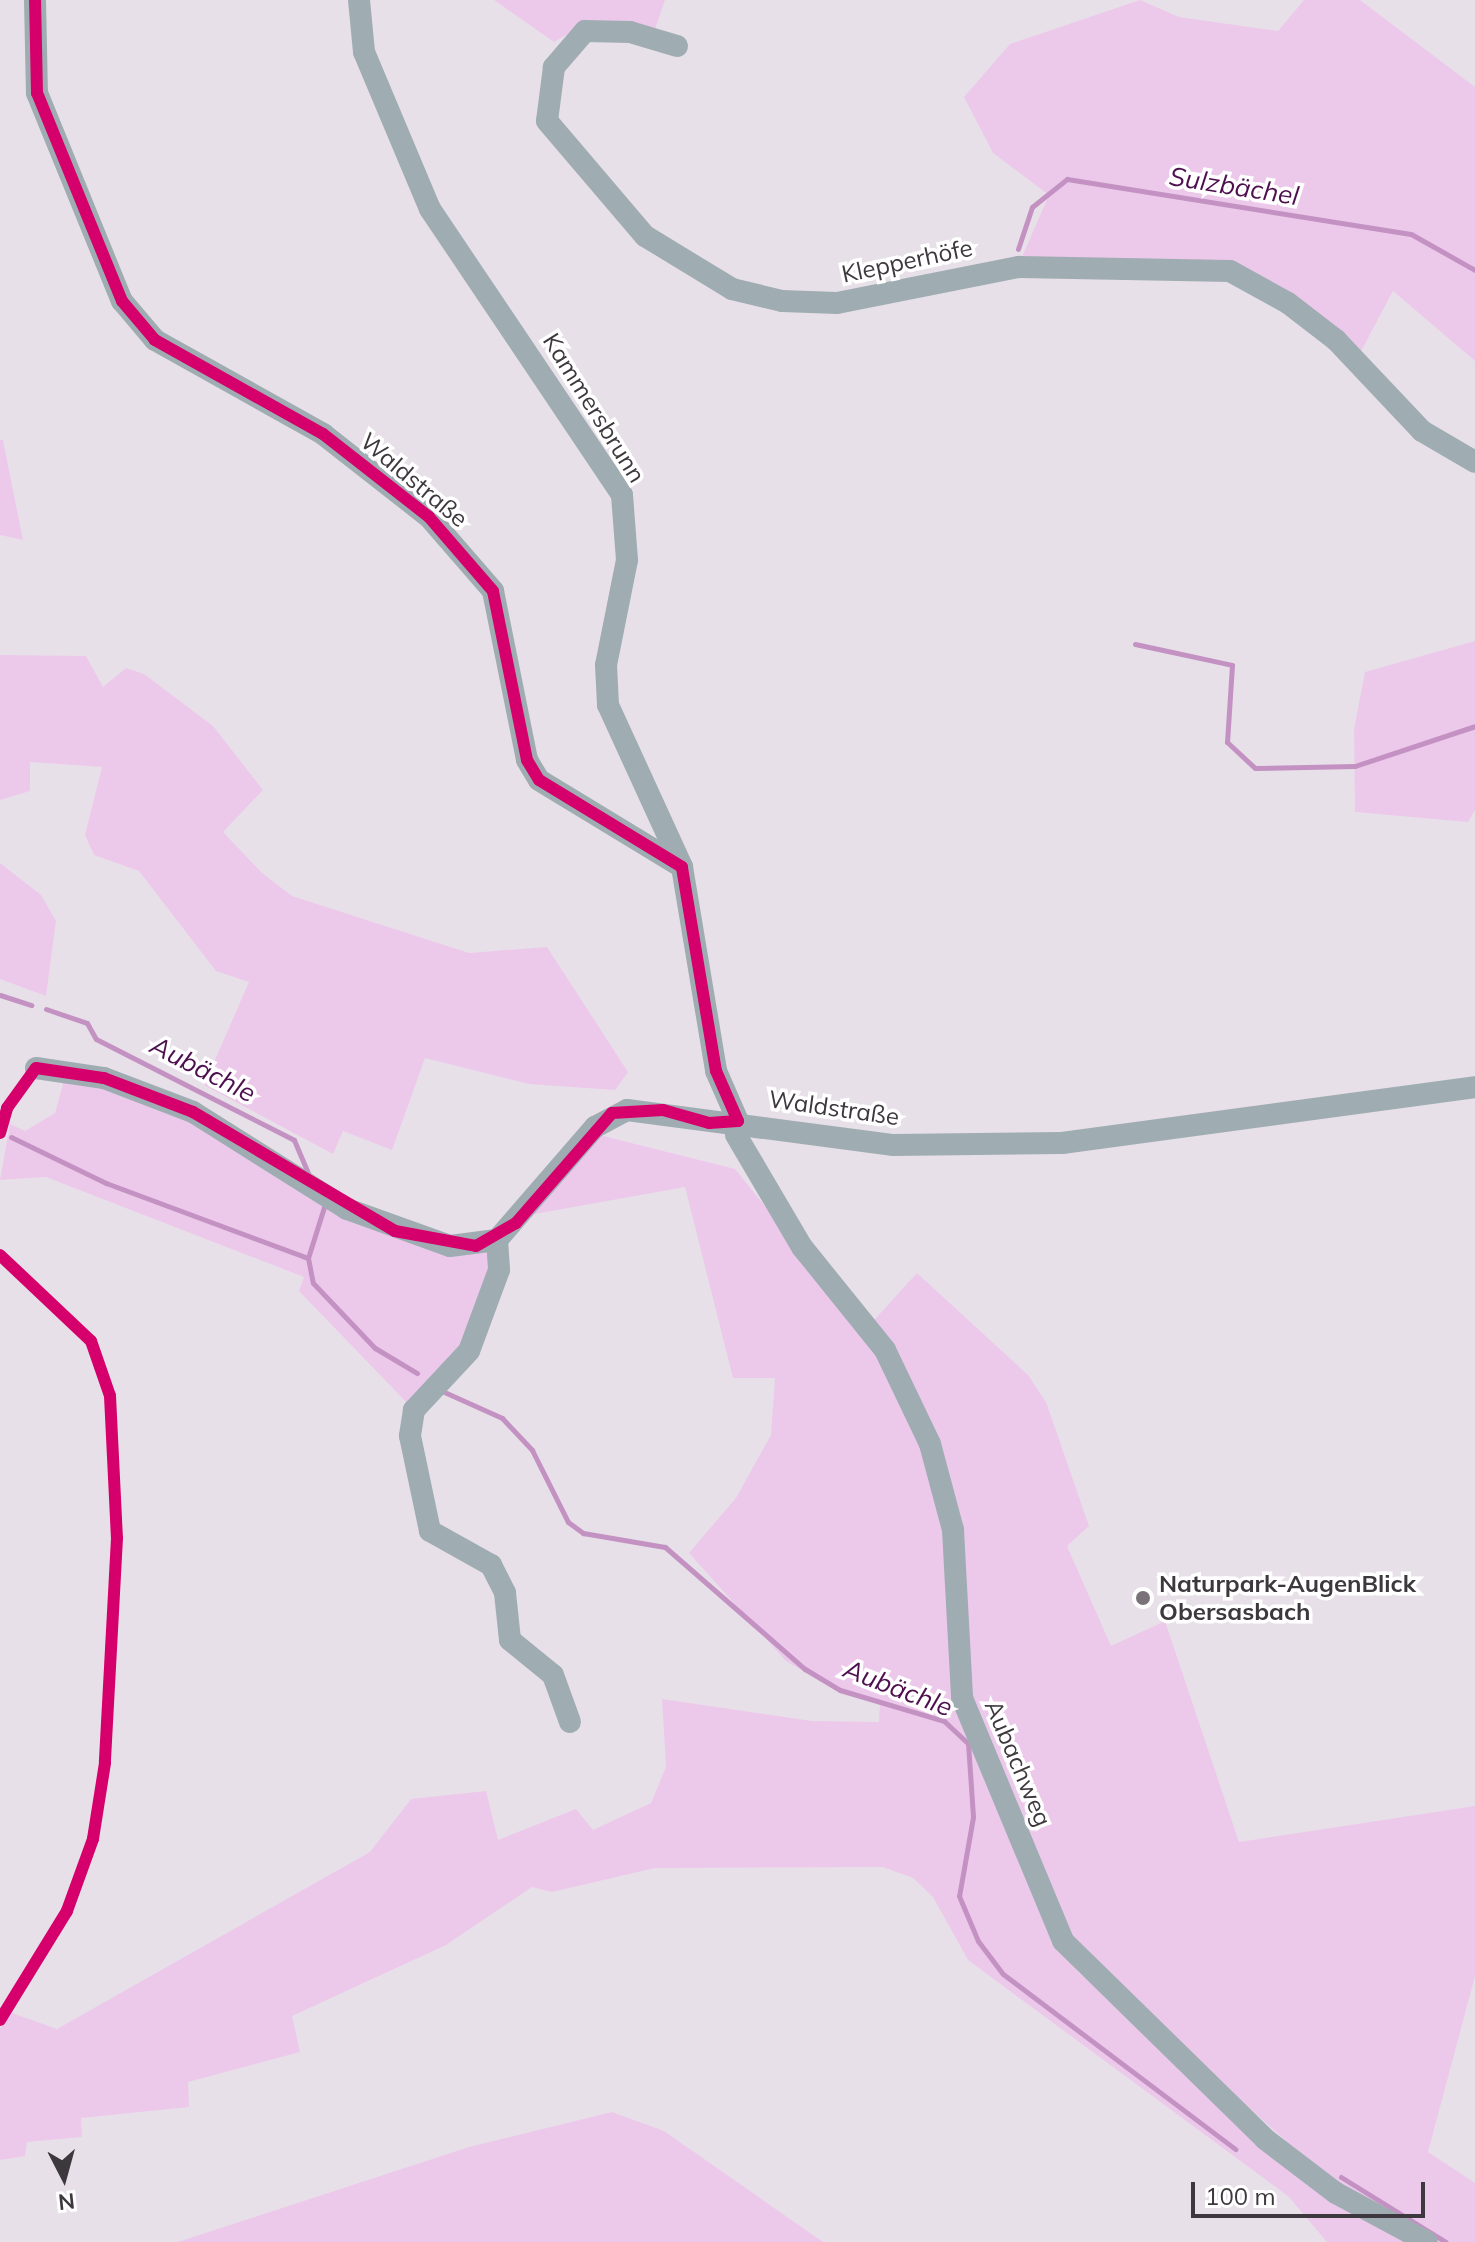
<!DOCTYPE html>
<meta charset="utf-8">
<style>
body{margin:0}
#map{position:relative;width:1475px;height:2242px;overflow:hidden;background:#e8e0e8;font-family:Mulish,sans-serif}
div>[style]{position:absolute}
.green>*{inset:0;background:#ecc9eb}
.stream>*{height:5px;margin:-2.5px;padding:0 2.5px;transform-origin:2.5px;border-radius:2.5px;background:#c392c2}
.minor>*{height:22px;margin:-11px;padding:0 11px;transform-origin:11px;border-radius:11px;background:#9fadb2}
.cycleway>*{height:12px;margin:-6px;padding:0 6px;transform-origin:6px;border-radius:6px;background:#d6006c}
.dots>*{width:22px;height:22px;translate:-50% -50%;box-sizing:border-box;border:4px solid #fff;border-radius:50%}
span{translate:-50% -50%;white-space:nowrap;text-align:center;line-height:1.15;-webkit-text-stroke:7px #fff;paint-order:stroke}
.street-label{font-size:24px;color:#3d383d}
.poi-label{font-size:24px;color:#3d383d;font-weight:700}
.left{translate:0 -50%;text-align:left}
.water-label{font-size:26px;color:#4d0f4e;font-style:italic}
.north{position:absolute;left:24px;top:2138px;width:80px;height:80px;-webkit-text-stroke:6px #fff;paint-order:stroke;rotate:174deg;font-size:22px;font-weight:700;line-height:32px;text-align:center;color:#3d383d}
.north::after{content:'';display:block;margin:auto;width:28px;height:36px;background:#3d383d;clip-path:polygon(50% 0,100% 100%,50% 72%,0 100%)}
.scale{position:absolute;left:1191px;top:2182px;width:234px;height:36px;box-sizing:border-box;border:4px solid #3d383d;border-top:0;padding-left:10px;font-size:24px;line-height:28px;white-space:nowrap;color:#3d383d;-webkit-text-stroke:6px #fff;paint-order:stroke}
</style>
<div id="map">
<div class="green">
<i style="clip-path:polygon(494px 0,665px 0,654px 32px,578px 28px,554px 42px)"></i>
<i style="clip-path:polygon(1140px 0,1179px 17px,1278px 31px,1304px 0,1360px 0,1475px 87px,1475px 361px,1393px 291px,1359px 355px,1262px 278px,1021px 259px,1049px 195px,993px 153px,964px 97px,1010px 44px)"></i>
<i style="clip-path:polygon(0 440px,3px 440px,23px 540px,0 535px)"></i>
<i style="clip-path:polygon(1475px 641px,1475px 810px,1468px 822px,1355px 812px,1354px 729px,1365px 672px)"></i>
<i style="clip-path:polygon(0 655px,86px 656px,103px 687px,126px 668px,144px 674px,213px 726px,263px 790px,223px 832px,262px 873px,292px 896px,469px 953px,547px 947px,628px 1072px,615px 1090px,529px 1084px,425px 1058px,392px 1150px,343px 1131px,333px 1154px,204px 1085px,249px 982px,216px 971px,139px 871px,94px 855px,85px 835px,102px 767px,30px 762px,30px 791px,0 800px)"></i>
<i style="clip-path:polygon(0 863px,41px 895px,56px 921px,46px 996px,0 979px)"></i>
<i style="clip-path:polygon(65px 1077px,158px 1102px,315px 1194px,487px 1247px,494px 1260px,458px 1356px,411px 1407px,299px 1291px,304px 1277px,46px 1177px,0 1180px,10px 1124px,25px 1131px,55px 1113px)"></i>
<i style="clip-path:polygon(595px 1134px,735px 1169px,865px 1330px,917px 1273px,1028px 1375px,1046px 1402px,1089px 1526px,1067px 1546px,1111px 1646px,1165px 1621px,1239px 1842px,1475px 1806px,1475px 1976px,1428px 2152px,1475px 2183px,1475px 2242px,1437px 2242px,1325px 2177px,1049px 1924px,1078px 1972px,1145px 2027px,1251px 2135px,1419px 2242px,1327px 2242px,1288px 2196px,968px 1960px,933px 1897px,913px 1878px,883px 1867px,655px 1868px,552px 1892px,532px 1887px,446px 1945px,292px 2016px,300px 2052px,188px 2082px,189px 2107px,81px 2118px,82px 2137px,27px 2142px,25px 2156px,0 2160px,0 2028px,12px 2013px,57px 2029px,370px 1852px,411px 1799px,486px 1791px,498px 1840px,576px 1809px,593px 1830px,651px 1803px,666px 1767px,662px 1699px,812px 1721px,879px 1722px,880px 1702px,840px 1693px,786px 1661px,689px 1553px,736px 1498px,771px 1435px,775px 1378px,733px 1378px,685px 1187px,529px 1215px)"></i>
<i style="clip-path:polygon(612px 2112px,664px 2131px,823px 2242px,178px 2242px,469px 2147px)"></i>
</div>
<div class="stream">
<i style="left:1018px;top:249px;width:44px;rotate:-71.6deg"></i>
<i style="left:1032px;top:207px;width:45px;rotate:-38.7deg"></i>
<i style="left:1067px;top:179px;width:348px;rotate:9.1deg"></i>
<i style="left:1411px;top:234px;width:73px;rotate:29.4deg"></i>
<i style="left:1135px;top:644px;width:99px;rotate:12.2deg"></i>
<i style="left:1232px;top:665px;width:77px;rotate:93.7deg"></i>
<i style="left:1227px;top:742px;width:38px;rotate:43deg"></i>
<i style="left:1255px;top:768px;width:100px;rotate:-1.1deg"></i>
<i style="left:1355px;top:766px;width:126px;rotate:-18.4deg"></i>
<i style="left:0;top:995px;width:33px;rotate:18deg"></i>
<i style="left:46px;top:1009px;width:43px;rotate:18.9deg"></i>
<i style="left:87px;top:1023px;width:18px;rotate:61deg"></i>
<i style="left:96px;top:1039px;width:222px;rotate:27deg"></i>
<i style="left:294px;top:1140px;width:38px;rotate:67deg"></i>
<i style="left:11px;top:1137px;width:106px;rotate:25.8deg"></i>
<i style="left:106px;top:1183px;width:215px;rotate:20.4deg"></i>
<i style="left:325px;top:1204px;width:57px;rotate:107.5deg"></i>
<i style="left:308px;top:1258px;width:25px;rotate:79deg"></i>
<i style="left:313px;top:1283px;width:90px;rotate:46.4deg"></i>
<i style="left:375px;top:1348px;width:49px;rotate:30.8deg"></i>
<i style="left:442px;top:1391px;width:66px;rotate:24.2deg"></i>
<i style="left:502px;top:1418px;width:44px;rotate:46.8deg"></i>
<i style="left:532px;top:1450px;width:80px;rotate:63.4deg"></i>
<i style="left:568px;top:1522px;width:19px;rotate:36deg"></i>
<i style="left:583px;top:1533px;width:83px;rotate:9.7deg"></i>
<i style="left:665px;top:1547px;width:186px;rotate:41.1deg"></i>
<i style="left:805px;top:1669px;width:41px;rotate:31deg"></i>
<i style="left:840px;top:1690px;width:109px;rotate:16.6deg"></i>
<i style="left:944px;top:1721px;width:33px;rotate:43deg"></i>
<i style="left:968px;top:1743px;width:74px;rotate:86.1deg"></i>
<i style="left:973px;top:1817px;width:80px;rotate:100deg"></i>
<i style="left:959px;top:1896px;width:49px;rotate:67.1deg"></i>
<i style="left:978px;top:1941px;width:41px;rotate:52.9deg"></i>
<i style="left:1003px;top:1974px;width:291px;rotate:37deg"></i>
<i style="left:1341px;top:2177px;width:123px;rotate:31.8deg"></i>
</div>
<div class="minor">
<i style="left:35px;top:0;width:93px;rotate:88.8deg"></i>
<i style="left:37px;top:93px;width:225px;rotate:67.8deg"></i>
<i style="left:122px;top:301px;width:51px;rotate:49.8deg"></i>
<i style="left:155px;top:340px;width:193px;rotate:29.2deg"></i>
<i style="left:323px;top:434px;width:135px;rotate:38.1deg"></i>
<i style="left:429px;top:517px;width:98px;rotate:49.1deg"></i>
<i style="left:493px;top:591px;width:172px;rotate:78.6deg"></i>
<i style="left:527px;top:760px;width:23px;rotate:59deg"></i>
<i style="left:539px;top:780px;width:167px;rotate:31.3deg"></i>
<i style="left:359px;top:0;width:52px;rotate:84.5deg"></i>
<i style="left:364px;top:52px;width:170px;rotate:67.2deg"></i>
<i style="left:430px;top:209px;width:344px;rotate:56.1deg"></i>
<i style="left:622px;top:495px;width:65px;rotate:85.6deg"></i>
<i style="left:627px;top:560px;width:107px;rotate:101.3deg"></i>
<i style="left:606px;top:665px;width:40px;rotate:87.1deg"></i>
<i style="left:608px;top:705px;width:178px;rotate:65.4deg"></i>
<i style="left:682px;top:867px;width:207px;rotate:80.5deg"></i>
<i style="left:716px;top:1071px;width:55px;rotate:66.3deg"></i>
<i style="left:677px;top:46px;width:49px;rotate:-163.4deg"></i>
<i style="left:630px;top:32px;width:45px;rotate:-178.7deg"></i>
<i style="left:585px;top:31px;width:48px;rotate:130.7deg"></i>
<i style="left:554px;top:67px;width:54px;rotate:97.4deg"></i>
<i style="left:547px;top:121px;width:151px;rotate:49.6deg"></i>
<i style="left:645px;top:236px;width:102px;rotate:31.3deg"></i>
<i style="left:732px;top:289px;width:51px;rotate:13.5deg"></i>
<i style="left:782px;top:301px;width:55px;rotate:2.1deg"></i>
<i style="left:837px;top:303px;width:186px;rotate:-11.2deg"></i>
<i style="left:1019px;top:267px;width:211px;rotate:1.1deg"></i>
<i style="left:1230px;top:271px;width:66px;rotate:28.9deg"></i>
<i style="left:1288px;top:303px;width:61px;rotate:37.6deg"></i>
<i style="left:1336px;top:340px;width:125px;rotate:46.6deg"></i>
<i style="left:1422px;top:431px;width:61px;rotate:30.3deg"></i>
<i style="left:36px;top:1068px;width:69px;rotate:8.4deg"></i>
<i style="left:104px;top:1078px;width:95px;rotate:20.9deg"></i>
<i style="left:193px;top:1112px;width:182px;rotate:32.2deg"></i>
<i style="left:347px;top:1209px;width:109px;rotate:19.8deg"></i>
<i style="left:450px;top:1246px;width:47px;rotate:-7.3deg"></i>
<i style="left:497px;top:1240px;width:150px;rotate:-49.1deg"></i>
<i style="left:595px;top:1127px;width:36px;rotate:-28deg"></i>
<i style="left:627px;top:1110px;width:269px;rotate:7.5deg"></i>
<i style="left:894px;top:1145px;width:168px;rotate:-0.7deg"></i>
<i style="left:1062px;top:1143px;width:417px;rotate:-7.7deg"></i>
<i style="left:736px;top:1135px;width:130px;rotate:59.5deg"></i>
<i style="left:802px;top:1247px;width:132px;rotate:51.1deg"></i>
<i style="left:885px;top:1350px;width:104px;rotate:64.4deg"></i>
<i style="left:930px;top:1444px;width:89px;rotate:75deg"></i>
<i style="left:953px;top:1530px;width:168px;rotate:86.9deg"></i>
<i style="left:962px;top:1698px;width:263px;rotate:67.4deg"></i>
<i style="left:1063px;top:1941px;width:283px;rotate:44.4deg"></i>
<i style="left:1265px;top:2139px;width:89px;rotate:37.3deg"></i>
<i style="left:1336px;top:2193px;width:103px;rotate:28.3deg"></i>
<i style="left:497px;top:1240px;width:30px;rotate:86deg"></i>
<i style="left:499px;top:1270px;width:86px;rotate:110.3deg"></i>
<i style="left:469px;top:1351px;width:81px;rotate:133deg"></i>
<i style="left:414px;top:1410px;width:26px;rotate:99deg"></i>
<i style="left:410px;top:1436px;width:97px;rotate:78.1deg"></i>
<i style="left:430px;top:1531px;width:70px;rotate:29.1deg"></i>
<i style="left:491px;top:1565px;width:31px;rotate:63deg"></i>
<i style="left:505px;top:1593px;width:47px;rotate:83.9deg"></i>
<i style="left:510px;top:1640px;width:55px;rotate:39.1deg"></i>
<i style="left:553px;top:1675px;width:50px;rotate:70.1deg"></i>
</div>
<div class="cycleway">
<i style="left:0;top:1133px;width:26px;rotate:-74deg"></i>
<i style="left:7px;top:1108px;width:49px;rotate:-54.1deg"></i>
<i style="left:36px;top:1068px;width:69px;rotate:8.4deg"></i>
<i style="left:104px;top:1078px;width:95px;rotate:20.9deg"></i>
<i style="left:193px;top:1112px;width:234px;rotate:30.5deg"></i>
<i style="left:395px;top:1231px;width:82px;rotate:10.5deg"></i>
<i style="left:476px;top:1246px;width:46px;rotate:-29.9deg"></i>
<i style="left:516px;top:1223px;width:146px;rotate:-48.9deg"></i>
<i style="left:612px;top:1113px;width:51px;rotate:-3.4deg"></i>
<i style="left:663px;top:1110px;width:48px;rotate:15.8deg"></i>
<i style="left:709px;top:1123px;width:29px;rotate:-4deg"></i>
<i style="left:738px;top:1121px;width:55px;rotate:-113.7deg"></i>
<i style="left:716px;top:1071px;width:207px;rotate:-99.5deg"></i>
<i style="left:682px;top:867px;width:167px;rotate:-148.7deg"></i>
<i style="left:539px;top:780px;width:23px;rotate:-121deg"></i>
<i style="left:527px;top:760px;width:172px;rotate:-101.4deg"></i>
<i style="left:493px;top:591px;width:98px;rotate:-130.9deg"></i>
<i style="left:429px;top:517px;width:135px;rotate:-141.9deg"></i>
<i style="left:323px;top:434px;width:193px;rotate:-150.8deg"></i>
<i style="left:155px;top:340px;width:51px;rotate:-130.2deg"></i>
<i style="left:122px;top:301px;width:225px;rotate:-112.2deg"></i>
<i style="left:37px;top:93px;width:93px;rotate:-91.2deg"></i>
<i style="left:0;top:1255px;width:125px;rotate:43.4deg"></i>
<i style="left:91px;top:1341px;width:58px;rotate:70.9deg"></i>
<i style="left:110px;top:1396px;width:142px;rotate:87.2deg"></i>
<i style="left:117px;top:1538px;width:225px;rotate:93.1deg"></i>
<i style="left:105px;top:1763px;width:77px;rotate:99deg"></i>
<i style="left:93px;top:1839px;width:77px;rotate:109.9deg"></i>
<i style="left:67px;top:1911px;width:128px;rotate:121.6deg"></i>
</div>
<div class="dots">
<i style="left:1143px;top:1598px;background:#797379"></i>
</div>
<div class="street-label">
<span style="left:907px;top:261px;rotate:-12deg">Klepperhöfe</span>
<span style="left:594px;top:408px;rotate:58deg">Kammersbrunn</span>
<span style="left:414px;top:480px;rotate:40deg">Waldstraße</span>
<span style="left:834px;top:1108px;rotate:8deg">Waldstraße</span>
<span style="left:1018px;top:1763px;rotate:67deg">Aubachweg</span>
</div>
<div class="poi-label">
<span class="left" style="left:1159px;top:1598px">Naturpark-AugenBlick<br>Obersasbach</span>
</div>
<div class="water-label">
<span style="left:1234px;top:186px;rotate:9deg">Sulzbächel</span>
<span style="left:203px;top:1069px;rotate:27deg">Aubächle</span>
<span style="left:898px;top:1688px;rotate:21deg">Aubächle</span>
</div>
<div class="north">N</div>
<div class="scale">100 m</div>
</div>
